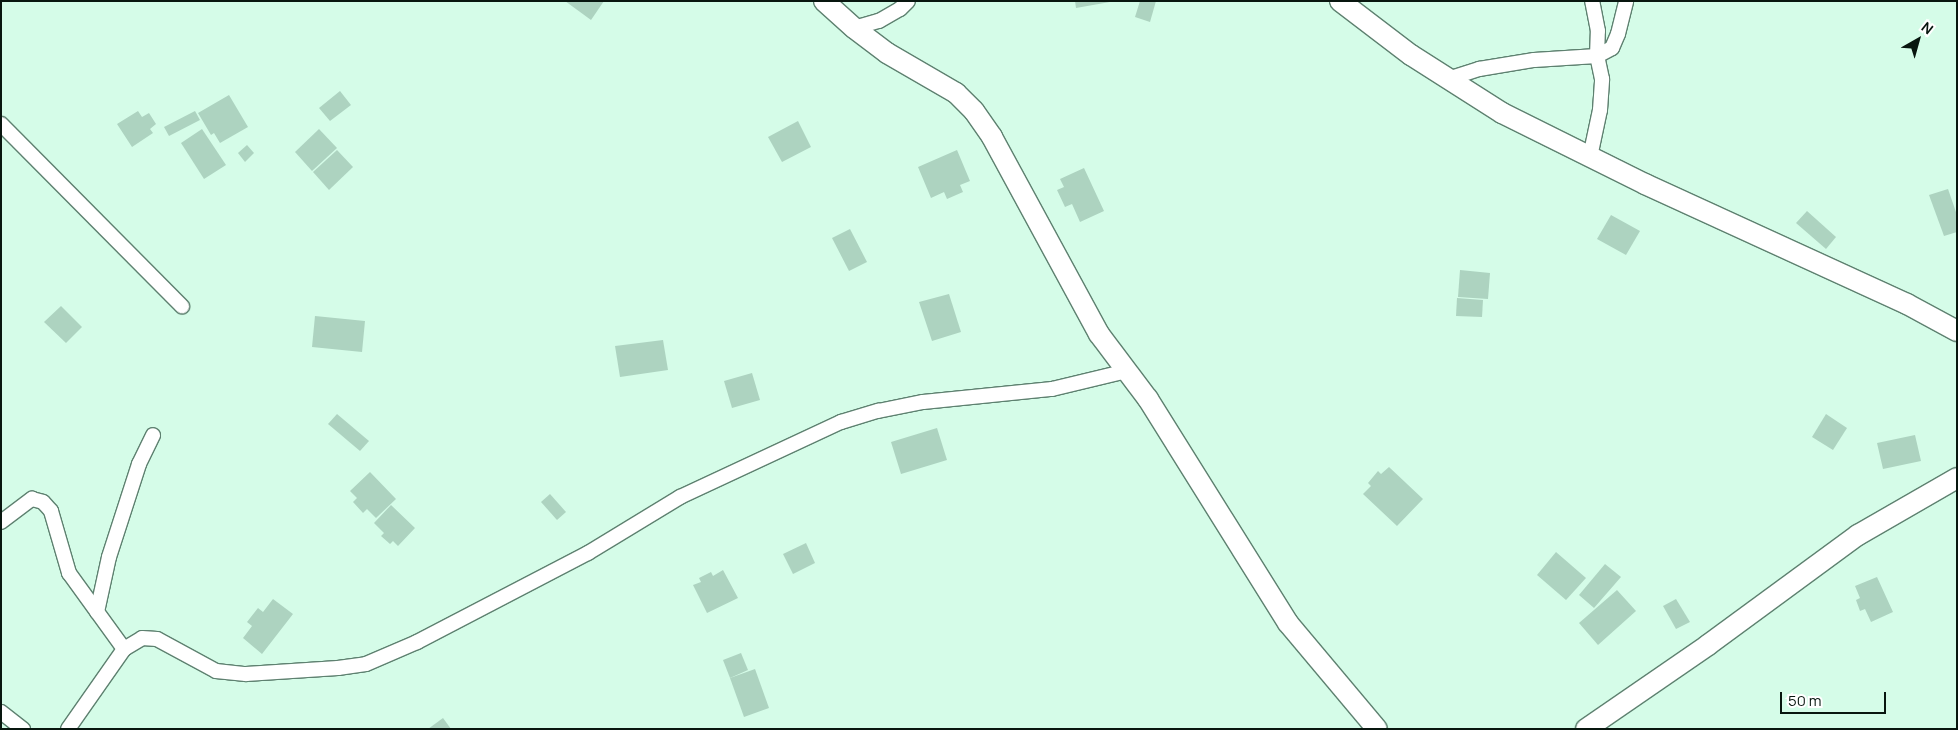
<!DOCTYPE html>
<style>
body{margin:0}
#map{position:relative;width:1958px;height:730px;overflow:hidden;background:#d5fce8;font-family:Manrope,sans-serif}
div>[style]{position:absolute}
.building>*{inset:0;background:#add3c0}
.roads{filter:drop-shadow(1px 0 #5e8170) drop-shadow(-1px 0 #5e8170) drop-shadow(0 1px #5e8170) drop-shadow(0 -1px #5e8170)}
.street>*{height:14px;margin:-7px;padding:0 7px;transform-origin:7px;border-radius:7px;background:#fff}
.secondary>*{height:20px;margin:-10px;padding:0 10px;transform-origin:10px;border-radius:10px;background:#fff}
span{translate:-50% -50%;white-space:nowrap;text-align:center;line-height:1.15;-webkit-text-stroke:4.5px #fff;paint-order:stroke}
.frame{position:absolute;inset:0;border:2px solid #08160f;pointer-events:none}
.north{position:absolute;left:1893px;top:15px;width:50px;height:50px;-webkit-text-stroke:4px #fff;paint-order:stroke;rotate:38deg;font-size:14px;font-weight:700;line-height:20px;text-align:center;color:#08160f}
.north::after{content:'';display:block;margin:auto;width:18px;height:22px;background:#08160f;clip-path:polygon(50% 0,100% 100%,50% 72%,0 100%)}
.scale{position:absolute;left:1780px;top:692px;width:106px;height:22px;box-sizing:border-box;border:2px solid #08160f;border-top:0;padding-left:6px;font-size:15px;line-height:18px;white-space:nowrap;color:#08160f;-webkit-text-stroke:4px #fff;paint-order:stroke}
</style>
<div id="map">
<div class="building">
<i style="clip-path:polygon(565px 1px,604px 1px,591px 20px)"></i>
<i style="clip-path:polygon(1075px 1px,1110px 1px,1110px 2px,1076px 8px)"></i>
<i style="clip-path:polygon(1140px 1px,1156px 1px,1150px 22px,1135px 17px)"></i>
<i style="clip-path:polygon(340px 91px,351px 105px,330px 121px,319px 108px)"></i>
<i style="clip-path:polygon(229px 95px,248px 127px,220px 143px,214px 133px,211px 135px,198px 113px)"></i>
<i style="clip-path:polygon(138px 111px,142px 117px,149px 113px,156px 124px,150px 129px,153px 133px,132px 147px,117px 124px)"></i>
<i style="clip-path:polygon(195px 111px,200px 120px,169px 136px,164px 127px)"></i>
<i style="clip-path:polygon(798px 121px,811px 147px,782px 162px,768px 137px)"></i>
<i style="clip-path:polygon(202px 129px,226px 165px,204px 179px,181px 143px)"></i>
<i style="clip-path:polygon(319px 129px,337px 148px,312px 171px,295px 152px)"></i>
<i style="clip-path:polygon(247px 145px,254px 153px,245px 162px,238px 153px)"></i>
<i style="clip-path:polygon(337px 150px,353px 167px,329px 190px,313px 172px)"></i>
<i style="clip-path:polygon(957px 150px,970px 181px,960px 185px,963px 192px,947px 199px,944px 192px,931px 198px,918px 167px)"></i>
<i style="clip-path:polygon(1084px 168px,1104px 211px,1080px 222px,1072px 204px,1065px 207px,1057px 190px,1064px 187px,1060px 179px)"></i>
<i style="clip-path:polygon(1948px 189px,1957px 215px,1957px 232px,1944px 236px,1929px 195px)"></i>
<i style="clip-path:polygon(1807px 211px,1836px 237px,1826px 249px,1796px 223px)"></i>
<i style="clip-path:polygon(1611px 215px,1640px 231px,1626px 255px,1597px 239px)"></i>
<i style="clip-path:polygon(850px 229px,867px 262px,849px 271px,832px 238px)"></i>
<i style="clip-path:polygon(1460px 270px,1490px 273px,1488px 299px,1458px 297px)"></i>
<i style="clip-path:polygon(949px 294px,961px 332px,932px 341px,919px 302px)"></i>
<i style="clip-path:polygon(1457px 298px,1483px 300px,1482px 317px,1456px 316px)"></i>
<i style="clip-path:polygon(61px 306px,82px 327px,66px 343px,44px 322px)"></i>
<i style="clip-path:polygon(315px 316px,365px 321px,362px 352px,312px 347px)"></i>
<i style="clip-path:polygon(663px 340px,668px 370px,620px 377px,615px 346px)"></i>
<i style="clip-path:polygon(752px 373px,760px 400px,732px 408px,724px 381px)"></i>
<i style="clip-path:polygon(337px 414px,369px 441px,360px 451px,328px 424px)"></i>
<i style="clip-path:polygon(1826px 414px,1847px 428px,1833px 450px,1812px 437px)"></i>
<i style="clip-path:polygon(937px 428px,947px 460px,901px 474px,891px 442px)"></i>
<i style="clip-path:polygon(1915px 435px,1921px 461px,1883px 469px,1877px 443px)"></i>
<i style="clip-path:polygon(1389px 467px,1423px 499px,1397px 526px,1363px 494px,1371px 486px,1368px 483px,1378px 471px,1381px 474px)"></i>
<i style="clip-path:polygon(370px 472px,396px 499px,376px 518px,367px 509px,363px 513px,353px 502px,357px 498px,350px 491px)"></i>
<i style="clip-path:polygon(550px 494px,566px 512px,557px 520px,541px 502px)"></i>
<i style="clip-path:polygon(391px 505px,415px 528px,398px 546px,393px 541px,390px 544px,381px 536px,384px 533px,374px 523px)"></i>
<i style="clip-path:polygon(806px 543px,815px 563px,793px 574px,783px 554px)"></i>
<i style="clip-path:polygon(1556px 552px,1586px 578px,1566px 600px,1537px 575px)"></i>
<i style="clip-path:polygon(1605px 564px,1621px 577px,1594px 608px,1579px 595px)"></i>
<i style="clip-path:polygon(723px 570px,738px 598px,707px 613px,693px 585px,701px 582px,699px 578px,711px 572px,713px 576px)"></i>
<i style="clip-path:polygon(1877px 577px,1893px 612px,1871px 622px,1865px 609px,1860px 611px,1856px 600px,1860px 598px,1855px 586px)"></i>
<i style="clip-path:polygon(1617px 590px,1636px 611px,1598px 645px,1579px 623px)"></i>
<i style="clip-path:polygon(273px 599px,293px 614px,262px 654px,243px 638px,252px 626px,247px 622px,258px 608px,263px 612px)"></i>
<i style="clip-path:polygon(1676px 599px,1690px 622px,1676px 629px,1663px 606px)"></i>
<i style="clip-path:polygon(741px 653px,748px 670px,730px 678px,723px 660px)"></i>
<i style="clip-path:polygon(755px 669px,769px 708px,744px 717px,730px 678px)"></i>
<i style="clip-path:polygon(443px 718px,451px 729px,428px 729px)"></i>
</div>
<div class="roads">
<div class="street">
<i style="left:854px;top:28px;width:26px;rotate:-16deg"></i>
<i style="left:879px;top:21px;width:24px;rotate:-30deg"></i>
<i style="left:900px;top:9px;width:11px;rotate:-45deg"></i>
<i style="left:1448px;top:79px;width:33px;rotate:-18deg"></i>
<i style="left:1479px;top:69px;width:56px;rotate:-9.3deg"></i>
<i style="left:1534px;top:60px;width:63px;rotate:-3.6deg"></i>
<i style="left:1597px;top:56px;width:17px;rotate:-28deg"></i>
<i style="left:1612px;top:48px;width:15px;rotate:-67deg"></i>
<i style="left:1618px;top:34px;width:34px;rotate:-76deg"></i>
<i style="left:1px;top:124px;width:257px;rotate:45.2deg"></i>
<i style="left:1590px;top:157px;width:48px;rotate:-78deg"></i>
<i style="left:1600px;top:110px;width:31px;rotate:-86deg"></i>
<i style="left:1602px;top:79px;width:24px;rotate:-102deg"></i>
<i style="left:1597px;top:56px;width:25px;rotate:-88deg"></i>
<i style="left:1598px;top:31px;width:31px;rotate:-101deg"></i>
<i style="left:1px;top:522px;width:39px;rotate:-37deg"></i>
<i style="left:32px;top:499px;width:11px;rotate:15deg"></i>
<i style="left:43px;top:502px;width:12px;rotate:48deg"></i>
<i style="left:51px;top:511px;width:65px;rotate:73.8deg"></i>
<i style="left:69px;top:573px;width:94px;rotate:54.1deg"></i>
<i style="left:97px;top:612px;width:56px;rotate:-77.7deg"></i>
<i style="left:109px;top:557px;width:98px;rotate:-72.1deg"></i>
<i style="left:139px;top:464px;width:32px;rotate:-64deg"></i>
<i style="left:1px;top:712px;width:28px;rotate:38deg"></i>
<i style="left:68px;top:729px;width:98px;rotate:-55deg"></i>
<i style="left:124px;top:649px;width:21px;rotate:-31deg"></i>
<i style="left:142px;top:638px;width:15px;rotate:4deg"></i>
<i style="left:157px;top:639px;width:67px;rotate:28.5deg"></i>
<i style="left:216px;top:671px;width:30px;rotate:6deg"></i>
<i style="left:246px;top:674px;width:92px;rotate:-3.7deg"></i>
<i style="left:338px;top:668px;width:28px;rotate:-8deg"></i>
<i style="left:366px;top:664px;width:56px;rotate:-23.3deg"></i>
<i style="left:417px;top:642px;width:193px;rotate:-27.5deg"></i>
<i style="left:588px;top:553px;width:108px;rotate:-31.3deg"></i>
<i style="left:680px;top:497px;width:178px;rotate:-25deg"></i>
<i style="left:841px;top:422px;width:39px;rotate:-17deg"></i>
<i style="left:878px;top:411px;width:46px;rotate:-11.3deg"></i>
<i style="left:923px;top:402px;width:130px;rotate:-5.8deg"></i>
<i style="left:1052px;top:389px;width:77px;rotate:-13.5deg"></i>
</div>
<div class="secondary">
<i style="left:824px;top:1px;width:40px;rotate:42deg"></i>
<i style="left:854px;top:28px;width:41px;rotate:37.1deg"></i>
<i style="left:887px;top:53px;width:80px;rotate:30.1deg"></i>
<i style="left:956px;top:93px;width:25px;rotate:45deg"></i>
<i style="left:974px;top:111px;width:32px;rotate:55deg"></i>
<i style="left:992px;top:137px;width:224px;rotate:61.5deg"></i>
<i style="left:1099px;top:334px;width:81px;rotate:53deg"></i>
<i style="left:1148px;top:399px;width:264px;rotate:58deg"></i>
<i style="left:1288px;top:623px;width:138px;rotate:50deg"></i>
<i style="left:1340px;top:1px;width:89px;rotate:37.3deg"></i>
<i style="left:1411px;top:55px;width:108px;rotate:32.5deg"></i>
<i style="left:1502px;top:113px;width:160px;rotate:26.4deg"></i>
<i style="left:1645px;top:184px;width:288px;rotate:24.6deg"></i>
<i style="left:1907px;top:304px;width:57px;rotate:28.4deg"></i>
<i style="left:1586px;top:729px;width:148px;rotate:-34.5deg"></i>
<i style="left:1708px;top:645px;width:186px;rotate:-36.3deg"></i>
<i style="left:1858px;top:535px;width:114px;rotate:-29.9deg"></i>
</div>
</div>
<div class="frame"></div>
<div class="north">N</div>
<div class="scale">50 m</div>
</div>
